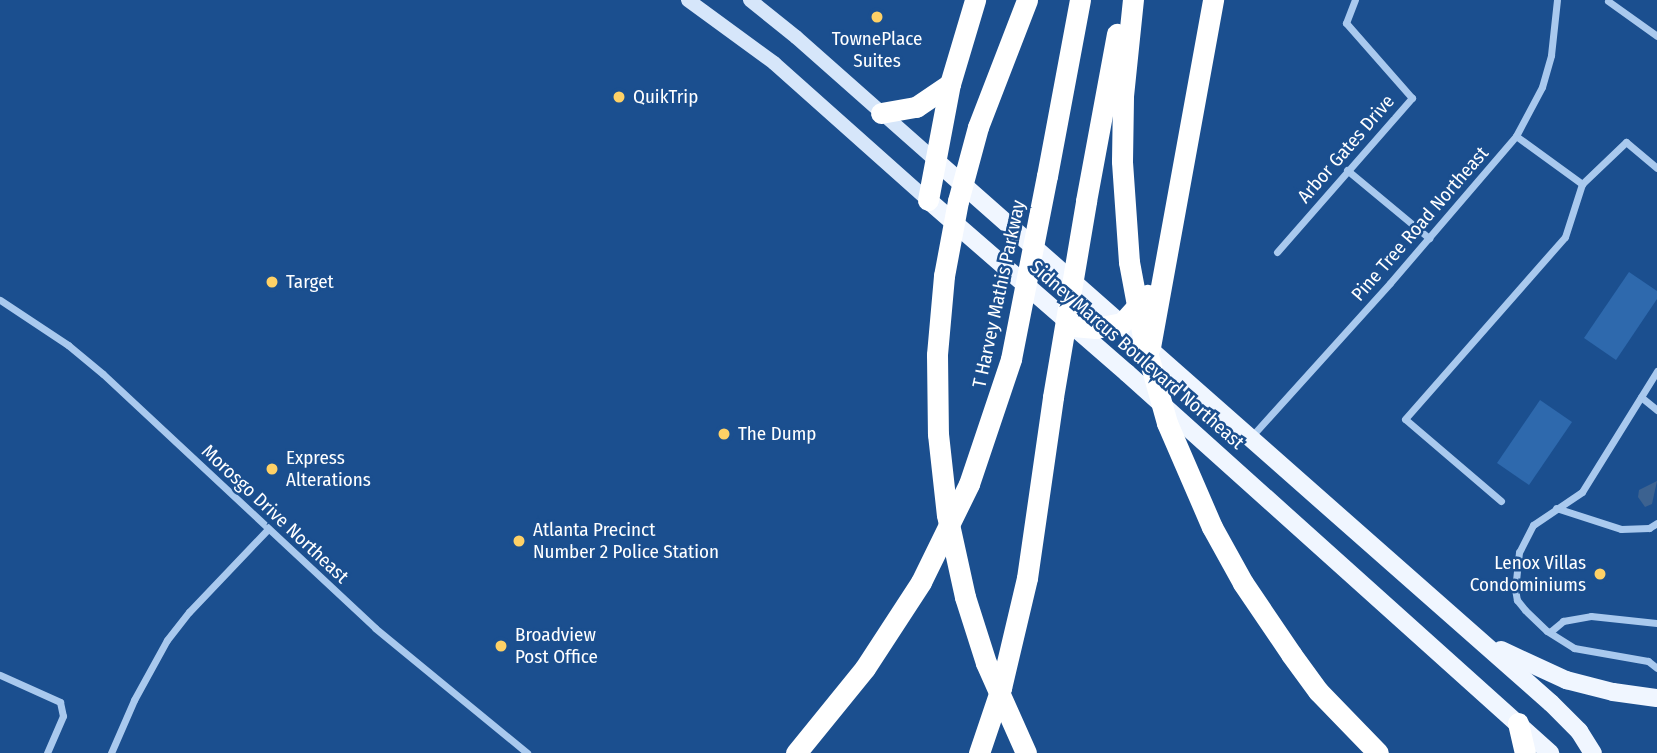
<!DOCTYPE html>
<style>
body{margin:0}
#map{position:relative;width:1657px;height:753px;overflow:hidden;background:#1b4f8f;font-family:"Fira Sans Condensed",sans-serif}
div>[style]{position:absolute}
.green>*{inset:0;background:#2e69ad}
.water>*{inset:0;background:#3c6290}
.minor>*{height:7px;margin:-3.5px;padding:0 3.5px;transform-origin:3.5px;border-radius:3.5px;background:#a9c9ee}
.secondary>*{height:14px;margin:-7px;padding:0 7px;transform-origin:7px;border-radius:7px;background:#d6e6fa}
.primary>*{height:18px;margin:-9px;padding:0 9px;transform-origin:9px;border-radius:9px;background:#f0f6ff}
.motorway>*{height:21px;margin:-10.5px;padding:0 10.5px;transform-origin:10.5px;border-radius:10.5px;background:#fff}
.motorway-bridge>*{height:21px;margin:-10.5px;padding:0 10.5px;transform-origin:10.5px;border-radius:10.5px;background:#fff}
.dots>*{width:19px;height:19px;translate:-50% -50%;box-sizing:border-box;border:4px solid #1b4f8f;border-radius:50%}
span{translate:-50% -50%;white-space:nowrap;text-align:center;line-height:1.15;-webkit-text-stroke:5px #1b4f8f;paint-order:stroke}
.poi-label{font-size:19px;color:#fff}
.left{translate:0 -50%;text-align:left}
.right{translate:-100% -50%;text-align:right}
.street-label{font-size:19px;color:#fff}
</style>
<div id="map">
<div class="green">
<i style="clip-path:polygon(1629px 272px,1657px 291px,1657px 299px,1616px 360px,1584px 338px)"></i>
<i style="clip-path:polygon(1540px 400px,1572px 422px,1529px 485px,1497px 463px)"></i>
</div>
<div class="water">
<i style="clip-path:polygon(1657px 481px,1652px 504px,1645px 507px,1638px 497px,1639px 490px)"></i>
</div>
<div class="minor">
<i style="left:1608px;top:1px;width:60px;rotate:35.5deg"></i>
<i style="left:1516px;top:136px;width:82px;rotate:36deg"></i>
<i style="left:1347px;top:170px;width:107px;rotate:39.7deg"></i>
<i style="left:1277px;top:252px;width:205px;rotate:-48.8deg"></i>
<i style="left:1412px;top:98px;width:100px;rotate:-131.3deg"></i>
<i style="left:1346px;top:23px;width:25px;rotate:-69deg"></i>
<i style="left:0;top:300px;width:82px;rotate:33.5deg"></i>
<i style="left:68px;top:345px;width:45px;rotate:39.6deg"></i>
<i style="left:103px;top:374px;width:372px;rotate:43deg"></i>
<i style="left:375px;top:628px;width:197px;rotate:39.4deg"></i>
<i style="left:1657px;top:371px;width:142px;rotate:121.8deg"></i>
<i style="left:1582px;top:492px;width:59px;rotate:146deg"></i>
<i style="left:1533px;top:525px;width:30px;rotate:117deg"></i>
<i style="left:1519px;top:552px;width:37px;rotate:96deg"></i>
<i style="left:1515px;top:589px;width:11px;rotate:80deg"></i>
<i style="left:1517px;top:600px;width:13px;rotate:51deg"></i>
<i style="left:1525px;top:610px;width:30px;rotate:44deg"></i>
<i style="left:1547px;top:631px;width:32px;rotate:32deg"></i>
<i style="left:1574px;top:648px;width:75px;rotate:10deg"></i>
<i style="left:1648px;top:661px;width:11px;rotate:38deg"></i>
<i style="left:1641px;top:397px;width:21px;rotate:39deg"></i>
<i style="left:1251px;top:437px;width:207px;rotate:-47.9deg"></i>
<i style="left:1390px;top:283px;width:194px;rotate:-49.4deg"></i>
<i style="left:1516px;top:136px;width:55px;rotate:-62deg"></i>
<i style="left:1542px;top:87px;width:33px;rotate:-74deg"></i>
<i style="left:1551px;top:55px;width:55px;rotate:-83.8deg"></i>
<i style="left:1501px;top:501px;width:126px;rotate:-139.5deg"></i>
<i style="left:1405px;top:419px;width:242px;rotate:-48.7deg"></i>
<i style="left:1565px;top:237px;width:56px;rotate:-72.2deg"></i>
<i style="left:1582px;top:184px;width:61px;rotate:-43.7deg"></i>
<i style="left:1626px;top:142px;width:40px;rotate:40deg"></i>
<i style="left:1556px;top:508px;width:68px;rotate:17.9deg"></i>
<i style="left:1621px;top:529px;width:28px;rotate:-2deg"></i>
<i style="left:1649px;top:528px;width:9px;rotate:-32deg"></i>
<i style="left:1550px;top:632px;width:17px;rotate:-40deg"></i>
<i style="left:1563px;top:621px;width:28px;rotate:-10deg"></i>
<i style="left:1591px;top:616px;width:66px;rotate:6.1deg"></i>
<i style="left:0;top:675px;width:66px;rotate:24.2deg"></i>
<i style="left:60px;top:702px;width:14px;rotate:78deg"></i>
<i style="left:63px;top:716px;width:40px;rotate:113.4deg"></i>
<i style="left:111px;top:753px;width:58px;rotate:-66.5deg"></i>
<i style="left:134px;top:700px;width:68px;rotate:-61.2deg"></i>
<i style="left:167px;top:640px;width:36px;rotate:-52deg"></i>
<i style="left:189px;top:612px;width:115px;rotate:-46.4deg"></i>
</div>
<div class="secondary">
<i style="left:688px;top:0;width:107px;rotate:36.2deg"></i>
<i style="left:774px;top:63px;width:206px;rotate:41.7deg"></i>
<i style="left:750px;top:0;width:59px;rotate:38.8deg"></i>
<i style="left:796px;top:37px;width:186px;rotate:41.5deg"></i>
</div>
<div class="primary">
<i style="left:935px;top:160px;width:821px;rotate:41.4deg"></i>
<i style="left:1551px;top:703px;width:40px;rotate:45deg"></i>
<i style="left:1579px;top:731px;width:26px;rotate:58deg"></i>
<i style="left:928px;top:200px;width:264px;rotate:41deg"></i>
<i style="left:1127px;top:373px;width:569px;rotate:41.93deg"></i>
<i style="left:1501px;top:650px;width:72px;rotate:24.8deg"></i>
<i style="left:1566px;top:680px;width:49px;rotate:14.3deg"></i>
<i style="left:1613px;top:692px;width:44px;rotate:7.8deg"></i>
</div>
<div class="motorway">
<i style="left:881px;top:113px;width:36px;rotate:-10deg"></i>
<i style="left:916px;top:107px;width:41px;rotate:-34.1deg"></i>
<i style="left:978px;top:127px;width:136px;rotate:-68.9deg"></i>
<i style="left:1047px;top:176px;width:179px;rotate:-79.4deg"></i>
<i style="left:928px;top:200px;width:118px;rotate:-79.3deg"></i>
<i style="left:950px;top:84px;width:88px;rotate:-73.4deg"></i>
<i style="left:1086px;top:201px;width:170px;rotate:-79.5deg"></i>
<i style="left:1129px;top:262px;width:101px;rotate:-94deg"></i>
<i style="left:1122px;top:161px;width:65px;rotate:-89.1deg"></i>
<i style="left:1123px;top:96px;width:97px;rotate:-84.1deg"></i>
<i style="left:1073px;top:326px;width:23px;rotate:5deg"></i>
<i style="left:1096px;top:328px;width:26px;rotate:-11deg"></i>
<i style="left:1122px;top:323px;width:38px;rotate:-48deg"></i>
<i style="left:1150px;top:347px;width:353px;rotate:-79.7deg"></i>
<i style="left:1212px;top:527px;width:64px;rotate:61deg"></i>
<i style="left:1243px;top:583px;width:86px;rotate:55.9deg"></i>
<i style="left:1291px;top:654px;width:46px;rotate:53.9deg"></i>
<i style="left:1318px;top:691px;width:86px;rotate:45.9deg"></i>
<i style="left:1518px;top:723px;width:31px;rotate:77deg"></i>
<i style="left:796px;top:753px;width:109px;rotate:-50.9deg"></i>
<i style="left:865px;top:668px;width:103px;rotate:-56.9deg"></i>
<i style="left:921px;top:582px;width:109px;rotate:-63.9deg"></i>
<i style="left:969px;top:484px;width:132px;rotate:-71.4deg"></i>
<i style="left:979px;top:753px;width:69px;rotate:-71.3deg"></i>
<i style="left:1001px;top:688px;width:113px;rotate:-76.7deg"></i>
<i style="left:1027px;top:578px;width:183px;rotate:-81.8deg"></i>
</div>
<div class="motorway-bridge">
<i style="left:978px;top:127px;width:77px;rotate:105.1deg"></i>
<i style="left:958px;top:201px;width:76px;rotate:100.6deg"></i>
<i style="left:944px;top:276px;width:79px;rotate:95.1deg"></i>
<i style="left:937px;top:355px;width:79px;rotate:89.3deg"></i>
<i style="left:938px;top:434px;width:81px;rotate:83.7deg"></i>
<i style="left:947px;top:515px;width:84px;rotate:77.6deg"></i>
<i style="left:965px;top:597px;width:69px;rotate:72.3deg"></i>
<i style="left:986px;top:663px;width:98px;rotate:66deg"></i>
<i style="left:1129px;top:262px;width:76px;rotate:79.4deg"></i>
<i style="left:1143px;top:337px;width:89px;rotate:74.4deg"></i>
<i style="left:1167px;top:423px;width:113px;rotate:66.6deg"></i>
<i style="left:1011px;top:359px;width:187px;rotate:-78.9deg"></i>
<i style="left:1053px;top:397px;width:199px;rotate:-80.4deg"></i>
</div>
<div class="dots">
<i style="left:877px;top:17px;background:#ffd166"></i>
<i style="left:619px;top:97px;background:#ffd166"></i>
<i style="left:272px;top:282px;background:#ffd166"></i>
<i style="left:724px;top:434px;background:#ffd166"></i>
<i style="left:272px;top:469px;background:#ffd166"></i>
<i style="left:519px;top:541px;background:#ffd166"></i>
<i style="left:1600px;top:574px;background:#ffd166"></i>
<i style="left:501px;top:646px;background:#ffd166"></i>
</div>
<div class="poi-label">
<span style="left:877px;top:50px">TownePlace<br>Suites</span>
<span class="left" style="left:633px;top:97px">QuikTrip</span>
<span class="left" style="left:286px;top:282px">Target</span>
<span class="left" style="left:738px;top:434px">The Dump</span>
<span class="left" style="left:286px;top:469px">Express<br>Alterations</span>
<span class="left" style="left:533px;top:541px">Atlanta Precinct<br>Number 2 Police Station</span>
<span class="right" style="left:1586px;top:574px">Lenox Villas<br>Condominiums</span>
<span class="left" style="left:515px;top:646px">Broadview<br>Post Office</span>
</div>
<div class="street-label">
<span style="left:1346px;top:149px;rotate:-49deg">Arbor Gates Drive</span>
<span style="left:1420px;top:224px;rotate:-49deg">Pine Tree Road Northeast</span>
<span style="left:999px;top:294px;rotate:-78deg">T Harvey Mathis Parkway</span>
<span style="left:1137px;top:355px;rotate:41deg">Sidney Marcus Boulevard Northeast</span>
<span style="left:275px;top:514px;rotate:43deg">Morosgo Drive Northeast</span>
</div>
</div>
